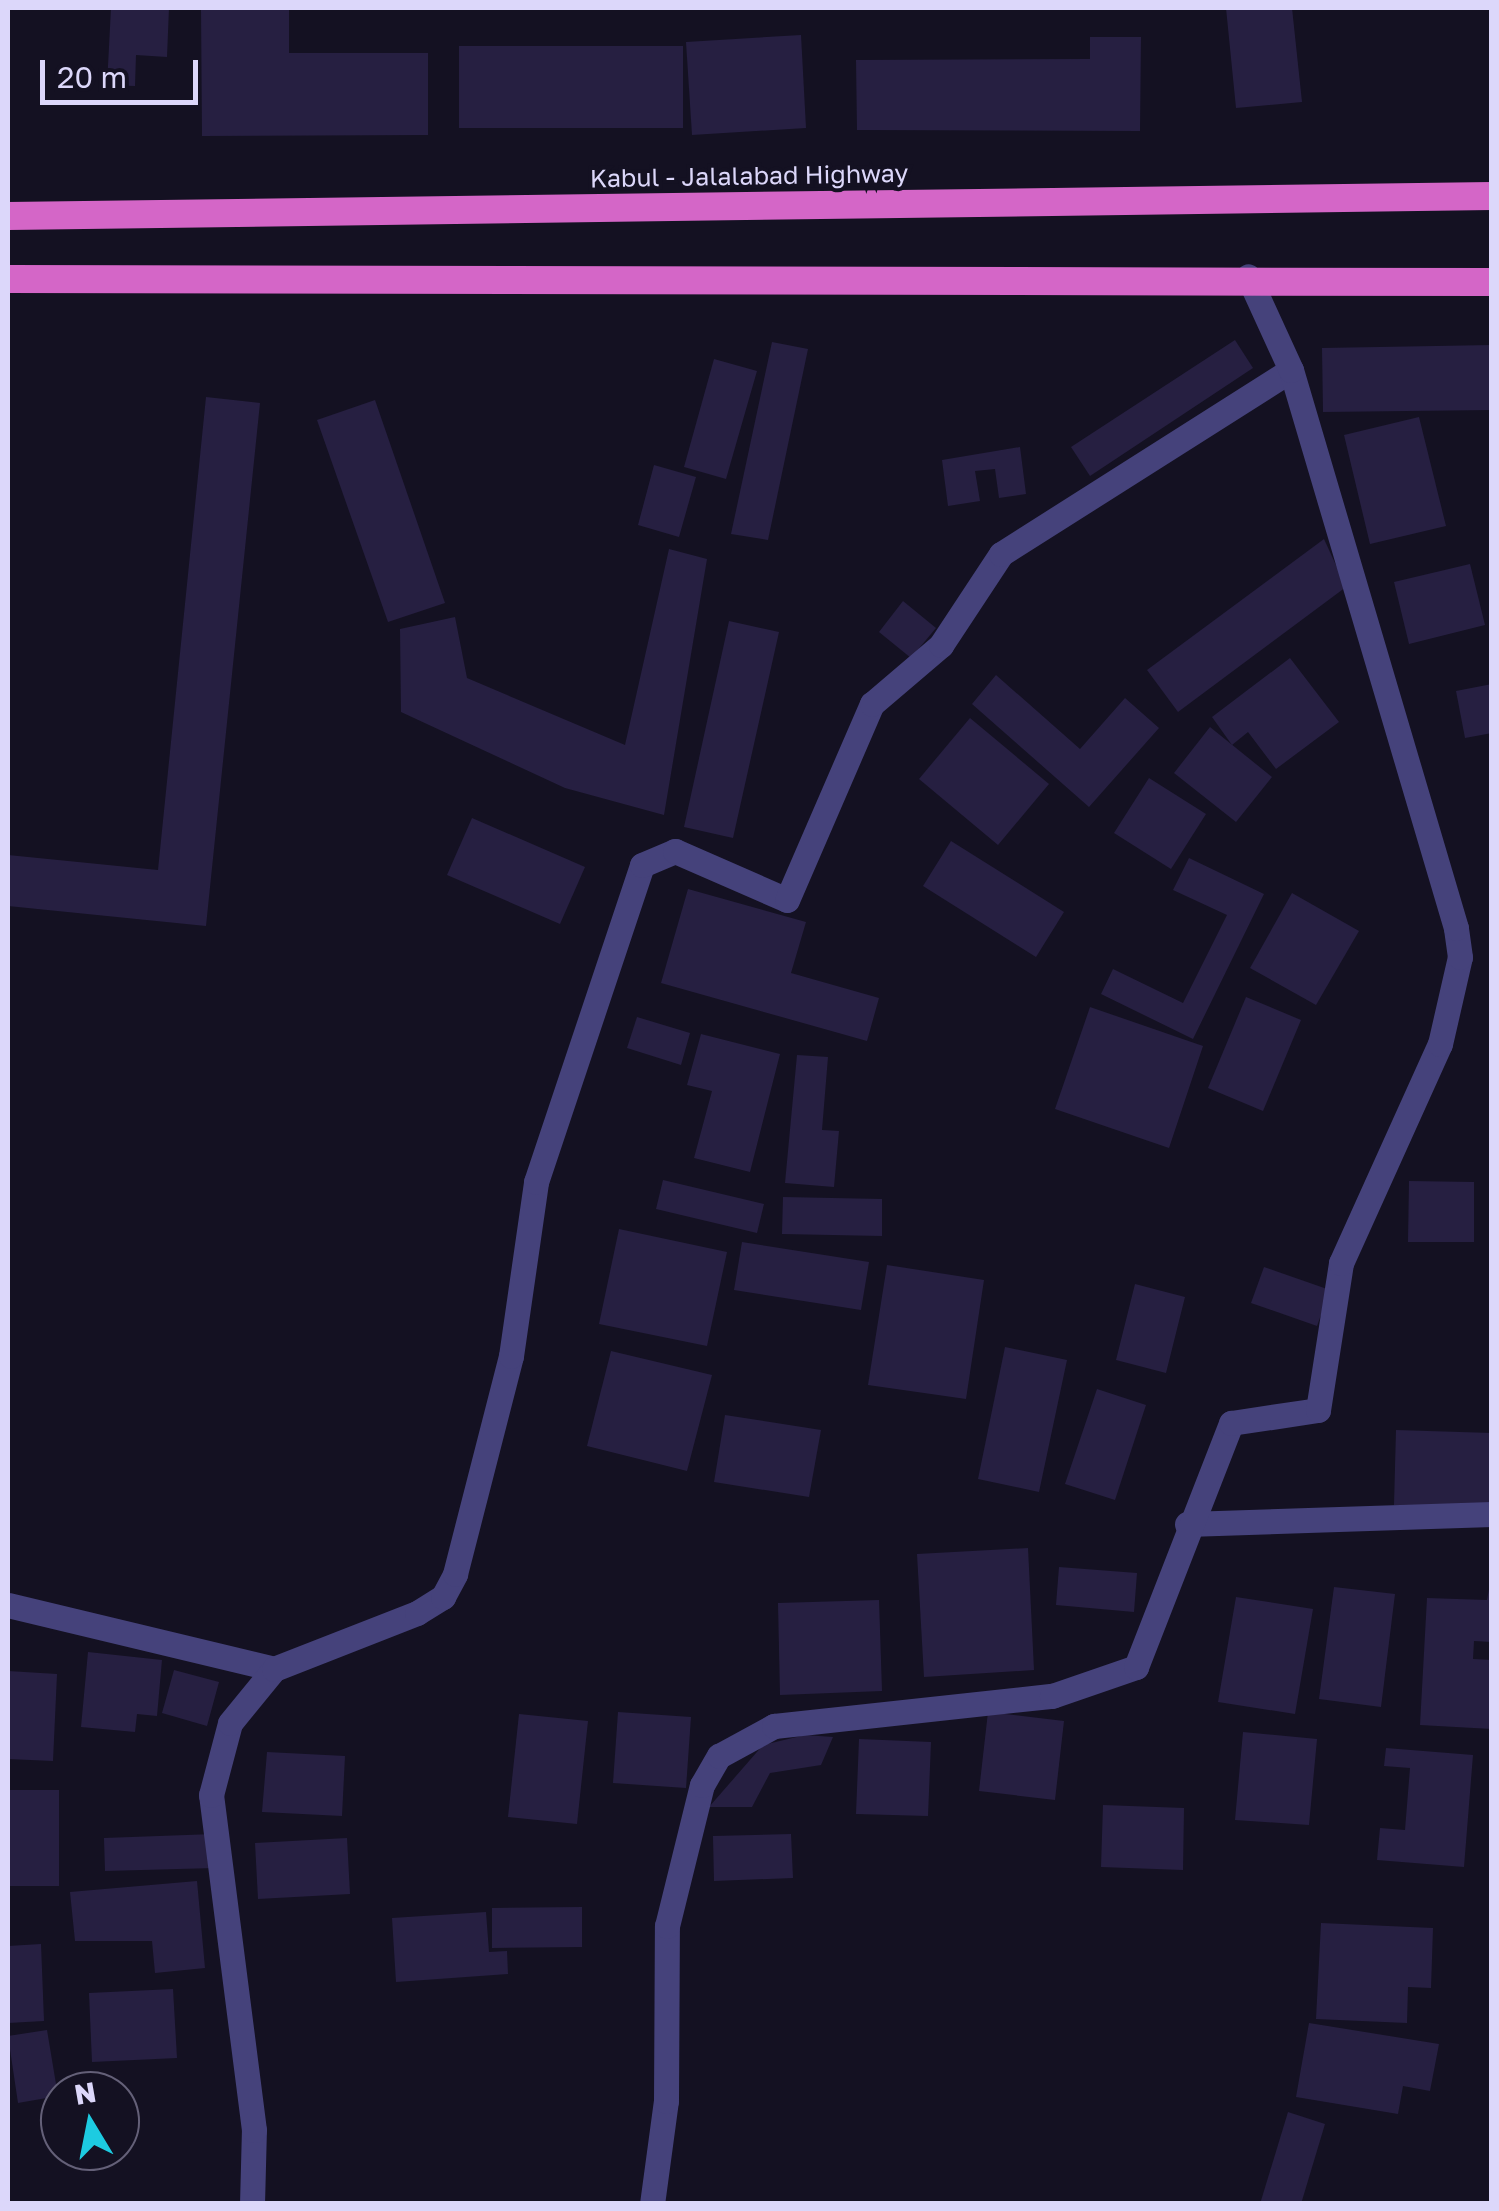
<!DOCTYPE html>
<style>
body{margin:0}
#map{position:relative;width:1499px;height:2211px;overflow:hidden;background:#141122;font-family:"Golos Text",sans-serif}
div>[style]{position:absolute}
.building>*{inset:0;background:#261f41}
.minor>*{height:25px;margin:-12.5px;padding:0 12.5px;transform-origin:12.5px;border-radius:12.5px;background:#45427b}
.trunk>*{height:28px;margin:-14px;padding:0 14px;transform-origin:14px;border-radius:14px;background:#d466c7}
span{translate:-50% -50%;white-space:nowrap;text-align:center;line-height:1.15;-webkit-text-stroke:8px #141122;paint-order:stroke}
.street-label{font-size:25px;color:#dcd7fa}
.frame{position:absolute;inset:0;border:10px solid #dcd7fa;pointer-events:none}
.north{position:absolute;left:40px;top:2071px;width:100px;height:100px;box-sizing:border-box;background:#141122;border:2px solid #646078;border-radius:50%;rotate:350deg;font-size:28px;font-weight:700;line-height:40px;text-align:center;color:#dcd7fa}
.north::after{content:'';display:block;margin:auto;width:35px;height:45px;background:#1dcbe1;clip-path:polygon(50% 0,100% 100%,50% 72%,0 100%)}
.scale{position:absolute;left:40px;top:60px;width:158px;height:45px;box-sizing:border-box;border:5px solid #dcd7fa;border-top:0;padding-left:12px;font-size:30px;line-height:35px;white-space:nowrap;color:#dcd7fa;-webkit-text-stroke:8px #141122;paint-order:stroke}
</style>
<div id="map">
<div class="building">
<i style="clip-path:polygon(111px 8px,169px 8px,167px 57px,136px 55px,135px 86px,107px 85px)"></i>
<i style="clip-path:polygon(201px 8px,289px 8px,289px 53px,428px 53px,428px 135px,202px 136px)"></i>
<i style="clip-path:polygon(1226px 8px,1292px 8px,1302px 102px,1236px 108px)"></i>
<i style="clip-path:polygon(801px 35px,806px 128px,692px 135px,686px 42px)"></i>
<i style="clip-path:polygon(1090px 37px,1141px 37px,1140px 131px,857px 130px,856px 60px,1090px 59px)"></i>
<i style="clip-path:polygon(459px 46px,683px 46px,683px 128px,459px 128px)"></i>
<i style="clip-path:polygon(1235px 340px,1253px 368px,1090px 476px,1071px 447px)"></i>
<i style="clip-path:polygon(772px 342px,808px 349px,768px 540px,731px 534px)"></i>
<i style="clip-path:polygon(1492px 345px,1492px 410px,1323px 412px,1322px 348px)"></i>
<i style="clip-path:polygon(714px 359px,757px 371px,726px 479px,684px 467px)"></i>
<i style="clip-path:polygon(206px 397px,260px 403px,206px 926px,8px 906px,8px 855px,158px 870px)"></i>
<i style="clip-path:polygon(375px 400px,445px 603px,388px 622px,317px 420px)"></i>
<i style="clip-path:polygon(1419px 417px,1446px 526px,1370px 544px,1344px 435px)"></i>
<i style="clip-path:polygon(1020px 447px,1026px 494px,999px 498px,995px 469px,975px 471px,980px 501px,948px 506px,942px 460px)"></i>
<i style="clip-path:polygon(654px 465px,696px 477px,679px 537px,638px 525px)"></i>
<i style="clip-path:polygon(1324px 539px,1346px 587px,1178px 712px,1147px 670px)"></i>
<i style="clip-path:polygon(669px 549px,707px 559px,664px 815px,565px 788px,401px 712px,400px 629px,455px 617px,467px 678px,625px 745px)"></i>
<i style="clip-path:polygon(1470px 564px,1485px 625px,1409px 644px,1394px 582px)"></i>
<i style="clip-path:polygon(903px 601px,936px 628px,911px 658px,879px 632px)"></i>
<i style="clip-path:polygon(729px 621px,779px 632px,733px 838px,684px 827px)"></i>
<i style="clip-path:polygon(1290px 658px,1339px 722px,1276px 769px,1248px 732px,1232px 745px,1212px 717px)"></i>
<i style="clip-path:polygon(996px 675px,1080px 749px,1125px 698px,1159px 728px,1089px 807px,972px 704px)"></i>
<i style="clip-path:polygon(1492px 684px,1492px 733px,1465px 738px,1456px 691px)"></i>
<i style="clip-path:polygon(970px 718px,1049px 784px,998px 845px,919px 779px)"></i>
<i style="clip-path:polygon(1210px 727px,1272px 777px,1236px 822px,1174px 773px)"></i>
<i style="clip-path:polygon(1149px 778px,1206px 814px,1171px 869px,1114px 833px)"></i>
<i style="clip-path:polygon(472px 818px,585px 867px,560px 924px,447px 875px)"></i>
<i style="clip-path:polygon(951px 841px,1064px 912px,1036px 957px,923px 886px)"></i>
<i style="clip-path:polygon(1189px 858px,1264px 894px,1193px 1039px,1101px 994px,1113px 969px,1183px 1003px,1227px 915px,1173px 890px)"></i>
<i style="clip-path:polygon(688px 889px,806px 922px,791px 973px,879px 998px,867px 1041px,661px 983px)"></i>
<i style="clip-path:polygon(1292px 893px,1359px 931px,1316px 1005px,1250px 968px)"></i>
<i style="clip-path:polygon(1246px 997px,1301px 1020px,1263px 1111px,1208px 1088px)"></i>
<i style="clip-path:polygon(1090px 1007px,1203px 1046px,1169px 1148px,1055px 1109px)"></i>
<i style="clip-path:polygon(637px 1017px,690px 1033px,681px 1065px,627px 1048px)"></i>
<i style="clip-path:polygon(701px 1034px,780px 1054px,750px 1172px,694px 1158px,712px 1091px,687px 1085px)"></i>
<i style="clip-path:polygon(797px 1055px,828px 1057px,822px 1130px,839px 1131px,834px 1187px,785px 1183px)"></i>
<i style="clip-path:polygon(663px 1180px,764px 1204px,757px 1233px,656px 1209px)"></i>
<i style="clip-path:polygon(1409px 1181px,1474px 1182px,1474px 1242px,1408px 1242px)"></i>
<i style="clip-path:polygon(783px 1197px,882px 1199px,882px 1236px,782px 1234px)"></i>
<i style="clip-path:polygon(619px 1229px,727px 1252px,707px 1346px,599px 1324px)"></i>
<i style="clip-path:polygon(742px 1242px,869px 1262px,861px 1310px,734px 1290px)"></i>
<i style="clip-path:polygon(887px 1265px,984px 1280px,966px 1399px,868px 1385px)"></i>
<i style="clip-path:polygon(1264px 1267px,1330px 1290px,1317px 1326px,1251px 1303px)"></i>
<i style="clip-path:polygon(1135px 1284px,1185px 1297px,1166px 1373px,1116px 1360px)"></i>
<i style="clip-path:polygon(1005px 1347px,1067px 1360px,1039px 1492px,978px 1479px)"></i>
<i style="clip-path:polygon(611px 1351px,712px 1375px,687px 1471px,587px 1446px)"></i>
<i style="clip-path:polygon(1097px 1389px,1146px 1405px,1115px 1500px,1065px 1484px)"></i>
<i style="clip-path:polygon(725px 1415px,821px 1430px,809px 1497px,714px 1482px)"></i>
<i style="clip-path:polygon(1396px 1430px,1492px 1433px,1492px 1508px,1394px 1505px)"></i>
<i style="clip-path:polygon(1028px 1548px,1034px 1670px,924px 1677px,917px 1554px)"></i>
<i style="clip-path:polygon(1059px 1567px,1137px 1573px,1134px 1612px,1056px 1605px)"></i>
<i style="clip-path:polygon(1492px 1573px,1492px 1642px,1474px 1641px,1473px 1659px,1492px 1660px,1492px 1729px,1420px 1725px,1427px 1598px,1487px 1600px)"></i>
<i style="clip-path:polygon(1334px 1587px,1395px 1594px,1381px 1707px,1319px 1699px)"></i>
<i style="clip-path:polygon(1236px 1597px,1313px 1609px,1295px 1714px,1218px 1702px)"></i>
<i style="clip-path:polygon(879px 1600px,882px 1691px,780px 1695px,778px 1603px)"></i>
<i style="clip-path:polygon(88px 1652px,162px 1660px,157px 1716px,137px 1714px,135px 1732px,81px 1727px)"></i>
<i style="clip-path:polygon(174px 1670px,219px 1682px,207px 1726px,162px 1713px)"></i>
<i style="clip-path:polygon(8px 1671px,57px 1674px,53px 1761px,8px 1759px)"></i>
<i style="clip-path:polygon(618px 1712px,691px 1717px,686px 1788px,613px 1783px)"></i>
<i style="clip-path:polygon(988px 1712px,1064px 1721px,1055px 1800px,979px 1791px)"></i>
<i style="clip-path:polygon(519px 1714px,588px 1721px,577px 1824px,508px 1817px)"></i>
<i style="clip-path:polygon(1243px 1732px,1317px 1739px,1309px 1825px,1235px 1820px)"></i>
<i style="clip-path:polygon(805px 1735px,833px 1737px,821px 1765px,770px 1773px,752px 1807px,709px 1807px,763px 1745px)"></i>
<i style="clip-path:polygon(859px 1739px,931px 1742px,928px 1816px,856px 1814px)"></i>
<i style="clip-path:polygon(1386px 1748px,1473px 1755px,1464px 1867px,1377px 1860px,1380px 1828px,1405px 1830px,1410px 1768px,1384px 1766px)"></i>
<i style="clip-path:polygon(267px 1752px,345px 1756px,342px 1816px,262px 1812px)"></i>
<i style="clip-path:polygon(8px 1790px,59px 1790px,59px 1886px,8px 1886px)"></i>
<i style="clip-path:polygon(1103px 1805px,1184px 1808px,1183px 1870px,1101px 1867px)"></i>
<i style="clip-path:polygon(214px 1834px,215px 1868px,105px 1871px,104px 1838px)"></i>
<i style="clip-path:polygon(791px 1834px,793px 1878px,714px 1881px,713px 1836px)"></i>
<i style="clip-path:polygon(347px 1838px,350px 1894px,258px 1899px,255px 1843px)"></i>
<i style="clip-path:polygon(197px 1881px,205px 1968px,155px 1973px,152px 1941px,75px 1941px,70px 1892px)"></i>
<i style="clip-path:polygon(582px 1907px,582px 1947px,492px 1948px,492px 1908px)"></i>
<i style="clip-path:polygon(486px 1912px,489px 1952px,507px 1951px,508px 1974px,396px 1982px,392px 1918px)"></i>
<i style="clip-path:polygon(1321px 1923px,1433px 1928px,1431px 1988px,1408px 1987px,1407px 2023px,1316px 2019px)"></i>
<i style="clip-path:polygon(41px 1944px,44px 2021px,8px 2023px,8px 1946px)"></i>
<i style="clip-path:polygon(173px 1989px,177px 2058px,92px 2062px,89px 1993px)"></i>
<i style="clip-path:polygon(1309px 2023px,1439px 2044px,1430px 2091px,1403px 2086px,1398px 2114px,1296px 2097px)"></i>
<i style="clip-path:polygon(47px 2030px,58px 2096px,18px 2103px,8px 2036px)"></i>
<i style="clip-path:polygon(1288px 2112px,1325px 2124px,1301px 2204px,1260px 2204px)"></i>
</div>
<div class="minor">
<i style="left:1187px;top:1524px;width:305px;rotate:-1.9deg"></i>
<i style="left:8px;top:1605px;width:274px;rotate:13.5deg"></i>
<i style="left:252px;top:2204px;width:74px;rotate:-88.5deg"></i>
<i style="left:254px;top:2130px;width:338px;rotate:-97.3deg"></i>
<i style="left:211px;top:1795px;width:74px;rotate:-75.2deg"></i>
<i style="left:230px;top:1723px;width:70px;rotate:-50.8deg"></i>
<i style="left:274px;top:1669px;width:154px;rotate:-21.4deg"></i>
<i style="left:417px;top:1613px;width:31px;rotate:-32deg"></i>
<i style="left:443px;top:1597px;width:26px;rotate:-62deg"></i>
<i style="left:455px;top:1574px;width:225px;rotate:-75.6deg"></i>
<i style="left:511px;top:1356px;width:176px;rotate:-81.8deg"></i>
<i style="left:536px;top:1182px;width:334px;rotate:-71.5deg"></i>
<i style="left:642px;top:865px;width:36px;rotate:-23deg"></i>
<i style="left:675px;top:851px;width:122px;rotate:23.6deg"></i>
<i style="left:787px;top:900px;width:214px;rotate:-66.6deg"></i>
<i style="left:872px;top:704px;width:91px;rotate:-40.5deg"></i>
<i style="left:941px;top:645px;width:109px;rotate:-56.6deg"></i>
<i style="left:1001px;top:554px;width:343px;rotate:-32.4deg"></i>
<i style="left:652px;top:2204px;width:104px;rotate:-82.3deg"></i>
<i style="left:666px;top:2101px;width:175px;rotate:-89.7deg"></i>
<i style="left:667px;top:1926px;width:145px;rotate:-76.1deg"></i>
<i style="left:702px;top:1785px;width:34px;rotate:-60deg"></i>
<i style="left:719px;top:1756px;width:63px;rotate:-28.6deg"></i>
<i style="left:774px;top:1726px;width:280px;rotate:-6.2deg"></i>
<i style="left:1052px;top:1696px;width:89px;rotate:-19deg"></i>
<i style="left:1136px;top:1667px;width:262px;rotate:-68.7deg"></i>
<i style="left:1231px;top:1423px;width:88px;rotate:-8.5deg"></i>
<i style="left:1318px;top:1410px;width:149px;rotate:-81.1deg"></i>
<i style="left:1341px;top:1263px;width:240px;rotate:-65.7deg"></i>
<i style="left:1440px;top:1044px;width:89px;rotate:-77.1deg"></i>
<i style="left:1460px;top:957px;width:29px;rotate:-98deg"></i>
<i style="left:1456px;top:928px;width:582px;rotate:-106.47deg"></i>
<i style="left:1291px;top:370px;width:103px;rotate:-114.6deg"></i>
</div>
<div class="trunk">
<i style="left:8px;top:216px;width:1484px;rotate:-0.77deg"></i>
<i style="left:8px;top:279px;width:1484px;rotate:0.12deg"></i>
</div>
<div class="street-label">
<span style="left:749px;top:176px;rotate:-1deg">Kabul - Jalalabad Highway</span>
</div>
<div class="frame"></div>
<div class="north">N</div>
<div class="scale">20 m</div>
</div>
